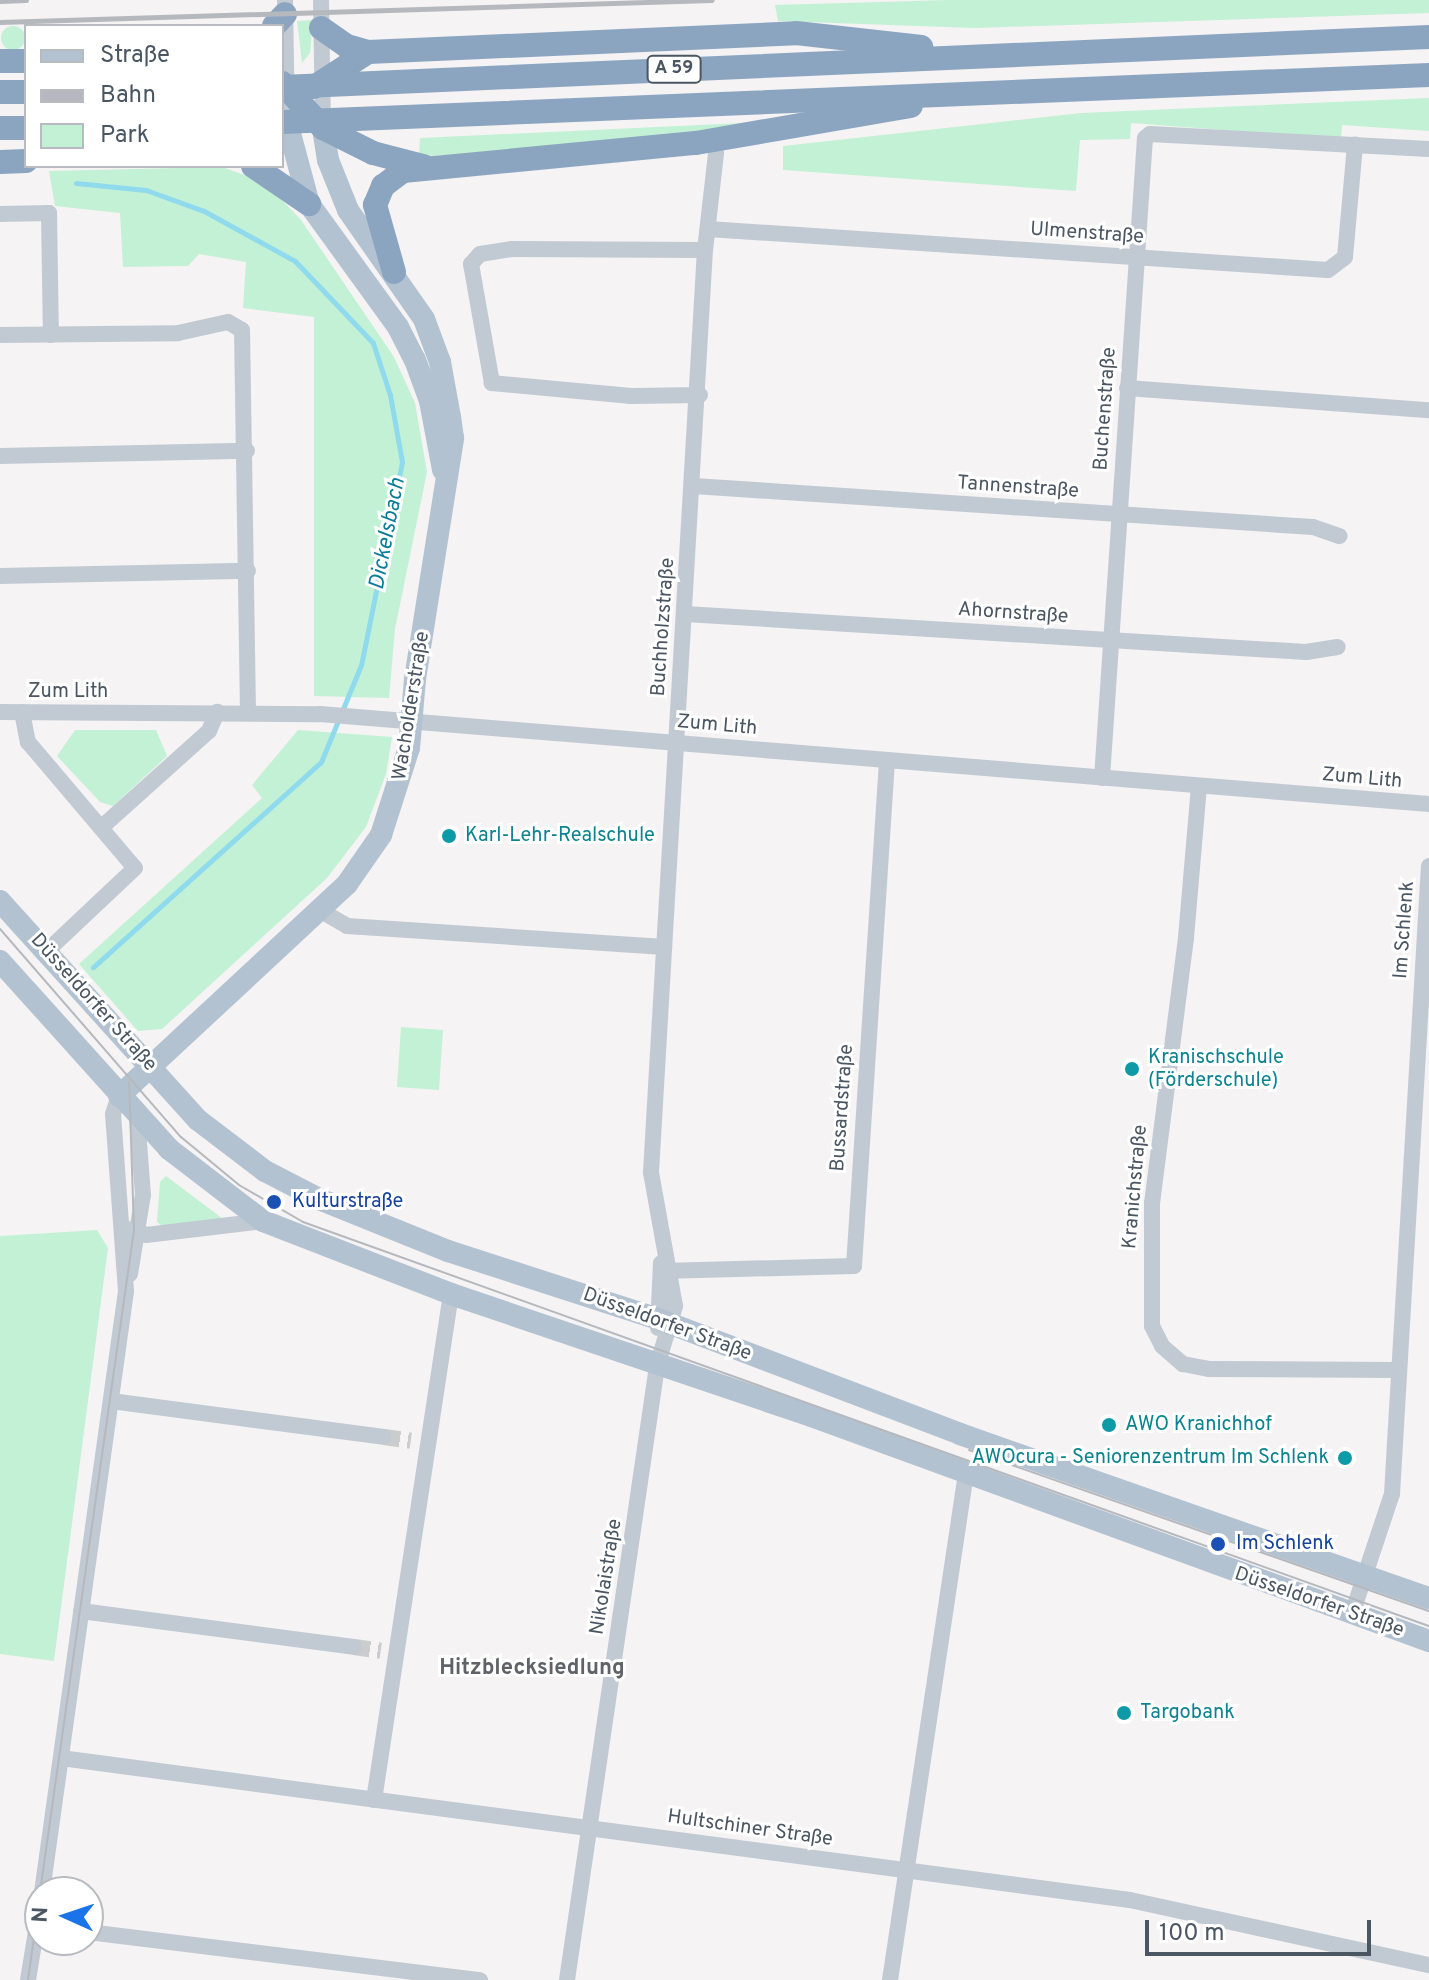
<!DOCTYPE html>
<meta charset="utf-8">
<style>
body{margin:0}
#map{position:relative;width:1429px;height:1980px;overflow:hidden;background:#f5f3f3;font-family:Overpass,sans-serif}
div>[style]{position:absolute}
.green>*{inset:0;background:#c3f1d5}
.round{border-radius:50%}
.stream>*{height:5px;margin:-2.5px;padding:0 2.5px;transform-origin:2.5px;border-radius:2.5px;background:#90daee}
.minor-tunnel>*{height:16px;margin-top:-8px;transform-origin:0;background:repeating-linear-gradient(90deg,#caccce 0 16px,transparent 0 24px)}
.minor>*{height:16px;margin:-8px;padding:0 8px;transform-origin:8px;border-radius:8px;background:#c1cad2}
.major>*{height:22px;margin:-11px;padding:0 11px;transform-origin:11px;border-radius:11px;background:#b3c2d1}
.highway>*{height:24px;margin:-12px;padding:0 12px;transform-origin:12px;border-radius:12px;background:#8ba5c1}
.tram>*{height:2px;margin:-1px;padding:0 1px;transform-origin:1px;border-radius:1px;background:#b5b8bd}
.rail>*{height:5px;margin:-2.5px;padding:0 2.5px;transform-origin:2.5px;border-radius:2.5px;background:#b5b8bd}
.dots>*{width:22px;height:22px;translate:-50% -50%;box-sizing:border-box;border:4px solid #fff;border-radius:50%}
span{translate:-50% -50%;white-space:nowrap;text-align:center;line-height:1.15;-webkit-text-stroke:6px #fff;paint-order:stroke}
.shield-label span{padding:2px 6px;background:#fff;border:2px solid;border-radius:6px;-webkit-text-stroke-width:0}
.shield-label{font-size:18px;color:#4a5661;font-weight:700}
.street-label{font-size:20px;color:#4a5661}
.culture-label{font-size:20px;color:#0d838f}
.left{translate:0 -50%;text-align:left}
.right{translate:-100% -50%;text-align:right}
.transit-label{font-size:20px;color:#164399}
.water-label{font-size:22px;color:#0c7c9b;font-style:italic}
.neighbourhood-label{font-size:22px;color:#5f6368;font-weight:700}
.legend{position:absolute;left:24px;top:24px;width:260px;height:144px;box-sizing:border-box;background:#fff;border:2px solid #b7bbc0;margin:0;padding:10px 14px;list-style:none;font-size:24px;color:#4a5661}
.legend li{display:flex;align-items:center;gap:16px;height:40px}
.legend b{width:40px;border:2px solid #b7bbc0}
.north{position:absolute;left:24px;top:1876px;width:80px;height:80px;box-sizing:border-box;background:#fff;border:2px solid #b7bbc0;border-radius:50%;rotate:273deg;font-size:22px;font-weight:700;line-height:32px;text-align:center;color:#4a5661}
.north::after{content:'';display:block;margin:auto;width:28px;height:36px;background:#1a73e8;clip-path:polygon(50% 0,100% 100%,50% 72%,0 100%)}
.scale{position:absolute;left:1145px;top:1920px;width:226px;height:36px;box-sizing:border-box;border:4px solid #4a5661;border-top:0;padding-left:10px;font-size:24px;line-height:28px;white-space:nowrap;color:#4a5661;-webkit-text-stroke:6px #fff;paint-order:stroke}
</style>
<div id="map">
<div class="green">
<i style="clip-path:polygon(949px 0,1429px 0,1429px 13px,975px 28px,778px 21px,775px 5px)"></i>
<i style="clip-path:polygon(313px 20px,310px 53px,302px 63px,297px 21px)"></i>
<i class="round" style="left:1px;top:26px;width:24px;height:24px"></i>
<i style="clip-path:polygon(1429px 98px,1429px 131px,1342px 125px,1341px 139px,1131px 123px,1130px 139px,1080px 140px,1076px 191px,783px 170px,783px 146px,1081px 113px)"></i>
<i style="clip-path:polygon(786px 121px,625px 143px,419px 157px,420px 138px)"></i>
<i style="clip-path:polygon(222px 167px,266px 183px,301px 220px,394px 357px,415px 403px,427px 472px,395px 629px,389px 698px,314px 696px,314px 317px,243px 308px,246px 262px,199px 254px,188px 266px,123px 267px,120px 213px,55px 206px,49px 171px)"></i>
<i style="clip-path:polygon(75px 730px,156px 730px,167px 756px,113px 806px,100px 802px,57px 756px)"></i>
<i style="clip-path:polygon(298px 730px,392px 737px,386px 774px,366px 827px,327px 878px,162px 1029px,138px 1031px,79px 964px,262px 798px,252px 785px)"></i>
<i style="clip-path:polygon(401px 1027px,443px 1030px,439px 1090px,397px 1087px)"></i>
<i style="clip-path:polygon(166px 1176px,227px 1222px,162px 1226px,157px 1222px,160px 1182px)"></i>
<i style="clip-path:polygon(97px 1230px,108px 1248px,54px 1661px,0 1654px,0 1236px)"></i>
</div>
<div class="stream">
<i style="left:76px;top:183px;width:70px;rotate:5.7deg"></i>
<i style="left:146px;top:190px;width:62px;rotate:19.9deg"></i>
<i style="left:204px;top:211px;width:104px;rotate:28.8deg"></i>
<i style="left:295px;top:261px;width:113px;rotate:46.4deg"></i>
<i style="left:373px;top:343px;width:55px;rotate:71.9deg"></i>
<i style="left:390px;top:395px;width:68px;rotate:79.8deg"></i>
<i style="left:402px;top:462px;width:207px;rotate:101.4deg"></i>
<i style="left:361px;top:665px;width:105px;rotate:112.4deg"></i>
<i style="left:321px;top:762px;width:307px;rotate:138deg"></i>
</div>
<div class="minor-tunnel">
<i style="left:384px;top:1437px;width:27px;rotate:8deg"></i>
<i style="left:354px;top:1647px;width:27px;rotate:8deg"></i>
</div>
<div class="minor">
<i style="left:285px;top:0;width:122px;rotate:89.1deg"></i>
<i style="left:321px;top:0;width:128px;rotate:89.1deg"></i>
<i style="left:0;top:214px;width:49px;rotate:-1.2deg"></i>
<i style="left:49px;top:213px;width:122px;rotate:89.1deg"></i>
<i style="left:708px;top:229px;width:621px;rotate:3.78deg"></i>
<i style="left:1328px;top:270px;width:21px;rotate:-37deg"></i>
<i style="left:1345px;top:257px;width:113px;rotate:-84.9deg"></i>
<i style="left:0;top:335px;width:178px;rotate:-0.6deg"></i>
<i style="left:178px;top:333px;width:51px;rotate:-12.4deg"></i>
<i style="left:228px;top:322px;width:16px;rotate:30deg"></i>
<i style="left:242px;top:330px;width:381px;rotate:89.1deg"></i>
<i style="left:1127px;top:388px;width:303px;rotate:4.2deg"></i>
<i style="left:700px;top:395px;width:69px;rotate:179.2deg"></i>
<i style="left:631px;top:396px;width:140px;rotate:-174.7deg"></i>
<i style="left:492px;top:383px;width:121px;rotate:-100deg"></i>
<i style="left:471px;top:264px;width:13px;rotate:-48deg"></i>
<i style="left:480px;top:254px;width:32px;rotate:-9deg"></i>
<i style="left:512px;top:249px;width:193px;rotate:0.3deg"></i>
<i style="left:0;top:456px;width:247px;rotate:-1.2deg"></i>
<i style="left:694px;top:486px;width:620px;rotate:3.79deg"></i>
<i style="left:1313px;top:527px;width:28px;rotate:19deg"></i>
<i style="left:0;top:576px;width:248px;rotate:-1.2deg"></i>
<i style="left:685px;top:614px;width:622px;rotate:3.5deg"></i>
<i style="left:1306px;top:652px;width:32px;rotate:-9deg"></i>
<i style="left:0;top:712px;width:320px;rotate:0.4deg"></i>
<i style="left:320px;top:714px;width:1113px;rotate:4.64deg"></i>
<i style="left:22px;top:712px;width:31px;rotate:79deg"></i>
<i style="left:28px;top:742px;width:165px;rotate:49.7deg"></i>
<i style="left:135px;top:868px;width:121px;rotate:136.7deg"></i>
<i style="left:1102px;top:778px;width:641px;rotate:-86.16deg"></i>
<i style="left:1145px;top:138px;width:6px;rotate:-39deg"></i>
<i style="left:1150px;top:134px;width:279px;rotate:3.1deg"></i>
<i style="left:1199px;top:786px;width:153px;rotate:94.9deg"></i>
<i style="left:1186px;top:938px;width:267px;rotate:97.3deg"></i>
<i style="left:1152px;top:1203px;width:123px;rotate:90deg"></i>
<i style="left:1152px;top:1326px;width:22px;rotate:63deg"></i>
<i style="left:1162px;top:1346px;width:28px;rotate:41deg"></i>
<i style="left:1183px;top:1364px;width:26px;rotate:11deg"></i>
<i style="left:1209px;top:1369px;width:190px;rotate:0.3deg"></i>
<i style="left:103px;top:826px;width:142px;rotate:-41.9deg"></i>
<i style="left:209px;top:731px;width:21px;rotate:-67deg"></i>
<i style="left:323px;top:912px;width:28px;rotate:30deg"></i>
<i style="left:347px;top:926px;width:318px;rotate:3.8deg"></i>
<i style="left:132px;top:1229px;width:15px;rotate:23deg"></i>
<i style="left:146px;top:1235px;width:118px;rotate:-6.8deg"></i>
<i style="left:662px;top:1271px;width:192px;rotate:-1.5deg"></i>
<i style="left:854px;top:1266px;width:506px;rotate:-86.26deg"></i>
<i style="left:130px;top:1274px;width:80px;rotate:-80.7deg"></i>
<i style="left:143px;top:1195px;width:78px;rotate:-94.4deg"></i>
<i style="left:658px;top:1328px;width:65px;rotate:-87.4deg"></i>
<i style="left:111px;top:1401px;width:275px;rotate:7.5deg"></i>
<i style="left:81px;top:1611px;width:275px;rotate:7.5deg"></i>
<i style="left:1352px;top:1614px;width:126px;rotate:-71.6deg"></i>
<i style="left:1392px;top:1494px;width:629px;rotate:-86.63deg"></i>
<i style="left:61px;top:1758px;width:1078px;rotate:7.57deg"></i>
<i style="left:1130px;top:1900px;width:306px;rotate:12.3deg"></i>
<i style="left:374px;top:1800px;width:512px;rotate:-81.35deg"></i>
<i style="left:42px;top:1892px;width:607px;rotate:-82.04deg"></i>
<i style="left:126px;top:1291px;width:177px;rotate:-94.2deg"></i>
<i style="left:113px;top:1114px;width:19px;rotate:-72deg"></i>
<i style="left:88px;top:1932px;width:395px;rotate:7deg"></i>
<i style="left:28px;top:1980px;width:74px;rotate:-80.7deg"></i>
<i style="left:567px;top:1980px;width:621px;rotate:-81.66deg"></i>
<i style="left:657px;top:1366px;width:63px;rotate:-73.3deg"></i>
<i style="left:675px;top:1306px;width:136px;rotate:-100.2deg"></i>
<i style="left:651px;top:1172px;width:924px;rotate:-86.65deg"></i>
<i style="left:705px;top:250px;width:98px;rotate:-83.5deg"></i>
<i style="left:890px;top:1980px;width:513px;rotate:-81.47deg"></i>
</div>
<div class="major">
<i style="left:287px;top:122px;width:85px;rotate:75deg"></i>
<i style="left:309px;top:204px;width:152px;rotate:54.1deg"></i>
<i style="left:398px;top:327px;width:37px;rotate:63deg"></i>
<i style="left:415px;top:360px;width:44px;rotate:69.9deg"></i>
<i style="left:430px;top:401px;width:70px;rotate:79.3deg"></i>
<i style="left:0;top:901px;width:295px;rotate:47.9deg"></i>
<i style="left:198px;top:1120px;width:84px;rotate:37.3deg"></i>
<i style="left:265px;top:1171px;width:61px;rotate:27.4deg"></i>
<i style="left:319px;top:1199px;width:139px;rotate:22deg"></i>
<i style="left:448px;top:1251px;width:221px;rotate:17.9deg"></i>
<i style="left:658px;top:1319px;width:323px;rotate:20.8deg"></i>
<i style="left:960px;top:1434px;width:497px;rotate:19.3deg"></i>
<i style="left:0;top:961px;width:253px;rotate:48deg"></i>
<i style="left:169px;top:1149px;width:118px;rotate:37.5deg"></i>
<i style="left:263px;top:1221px;width:202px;rotate:21.2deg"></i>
<i style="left:451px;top:1294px;width:380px;rotate:18.7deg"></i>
<i style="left:811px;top:1416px;width:658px;rotate:20.01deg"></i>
<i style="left:119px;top:1096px;width:311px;rotate:-42.9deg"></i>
<i style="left:347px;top:884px;width:60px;rotate:-55.2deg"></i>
<i style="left:381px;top:835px;width:91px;rotate:-72.2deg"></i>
<i style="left:409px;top:748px;width:69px;rotate:-85deg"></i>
<i style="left:415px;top:679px;width:244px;rotate:-81deg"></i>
<i style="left:453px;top:438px;width:21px;rotate:-98deg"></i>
<i style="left:450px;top:417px;width:56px;rotate:-100.3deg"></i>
<i style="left:440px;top:362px;width:46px;rotate:-110.4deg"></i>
<i style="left:424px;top:319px;width:133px;rotate:-124.9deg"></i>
<i style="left:348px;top:210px;width:54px;rotate:-111.8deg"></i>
<i style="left:328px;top:160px;width:32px;rotate:-99deg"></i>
</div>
<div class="highway">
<i style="left:274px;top:26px;width:16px;rotate:-47deg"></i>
<i style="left:321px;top:28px;width:32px;rotate:35deg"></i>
<i style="left:347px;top:46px;width:22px;rotate:16deg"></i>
<i style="left:368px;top:52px;width:428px;rotate:-2.5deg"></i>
<i style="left:796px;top:33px;width:126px;rotate:6.4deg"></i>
<i style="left:0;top:61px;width:26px"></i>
<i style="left:282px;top:83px;width:61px;rotate:47.7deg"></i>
<i style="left:323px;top:128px;width:56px;rotate:26.6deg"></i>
<i style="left:373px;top:153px;width:52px;rotate:14.6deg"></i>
<i style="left:282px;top:87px;width:1148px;rotate:-2.5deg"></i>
<i style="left:314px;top:87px;width:64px;rotate:-32.9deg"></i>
<i style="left:0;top:92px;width:26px"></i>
<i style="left:282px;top:122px;width:1148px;rotate:-2.35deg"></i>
<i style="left:0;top:128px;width:26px"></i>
<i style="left:0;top:162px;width:26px;rotate:-2deg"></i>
<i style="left:253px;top:166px;width:68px;rotate:34.2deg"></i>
<i style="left:394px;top:272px;width:70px;rotate:-105.8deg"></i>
<i style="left:375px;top:205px;width:21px;rotate:-67deg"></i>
<i style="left:383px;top:186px;width:25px;rotate:-37deg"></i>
<i style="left:403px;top:171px;width:294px;rotate:-5.5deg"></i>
<i style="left:696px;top:143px;width:218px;rotate:-9.8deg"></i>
</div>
<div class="tram">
<i style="left:0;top:929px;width:276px;rotate:49deg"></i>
<i style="left:181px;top:1137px;width:75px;rotate:39.6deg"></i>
<i style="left:239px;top:1185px;width:74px;rotate:30deg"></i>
<i style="left:303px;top:1222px;width:1196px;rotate:19.74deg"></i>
<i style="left:969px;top:1450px;width:487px;rotate:19.3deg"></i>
<i style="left:40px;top:1892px;width:669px;rotate:-81.92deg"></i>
<i style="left:134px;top:1230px;width:148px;rotate:-91.9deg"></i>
<i style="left:28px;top:1980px;width:87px;rotate:-82.1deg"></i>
</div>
<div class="rail">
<i style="left:0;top:1px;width:26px;rotate:-2deg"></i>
<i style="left:0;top:22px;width:712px;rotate:-1.77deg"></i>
</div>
<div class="dots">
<i style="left:449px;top:836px;background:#0f9aa8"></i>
<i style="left:1132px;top:1069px;background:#0f9aa8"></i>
<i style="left:274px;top:1202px;background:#1a4fb4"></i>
<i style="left:1109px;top:1425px;background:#0f9aa8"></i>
<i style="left:1345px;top:1458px;background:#0f9aa8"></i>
<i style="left:1218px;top:1544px;background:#1a4fb4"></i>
<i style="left:1124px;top:1713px;background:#0f9aa8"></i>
</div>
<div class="shield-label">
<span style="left:674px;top:69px">A 59</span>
</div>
<div class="street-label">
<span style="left:1087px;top:234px;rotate:4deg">Ulmenstraße</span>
<span style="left:1106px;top:409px;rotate:-86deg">Buchenstraße</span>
<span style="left:1018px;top:488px;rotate:4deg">Tannenstraße</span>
<span style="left:1013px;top:614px;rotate:4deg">Ahornstraße</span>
<span style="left:664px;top:627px;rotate:-86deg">Buchholzstraße</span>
<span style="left:68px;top:692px">Zum Lith</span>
<span style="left:412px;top:706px;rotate:-81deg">Wacholderstraße</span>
<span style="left:717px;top:726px;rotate:5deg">Zum Lith</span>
<span style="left:1362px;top:779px;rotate:5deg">Zum Lith</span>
<span style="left:1405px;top:930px;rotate:-86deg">Im Schlenk</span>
<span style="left:93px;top:1003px;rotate:48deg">Düsseldorfer Straße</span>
<span style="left:843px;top:1108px;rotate:-86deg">Bussardstraße</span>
<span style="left:1136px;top:1187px;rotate:-85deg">Kranichstraße</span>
<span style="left:667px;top:1325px;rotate:20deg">Düsseldorfer Straße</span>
<span style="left:607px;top:1577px;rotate:-81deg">Nikolaistraße</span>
<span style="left:1319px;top:1603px;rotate:19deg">Düsseldorfer Straße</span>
<span style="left:750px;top:1829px;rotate:8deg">Hultschiner Straße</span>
</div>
<div class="culture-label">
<span class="left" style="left:465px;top:836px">Karl-Lehr-Realschule</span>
<span class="left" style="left:1148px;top:1070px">Kranischschule<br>(Förderschule)</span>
<span class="left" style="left:1125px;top:1425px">AWO Kranichhof</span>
<span class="right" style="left:1329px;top:1458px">AWOcura - Seniorenzentrum Im Schlenk</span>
<span class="left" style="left:1140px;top:1713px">Targobank</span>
</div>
<div class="transit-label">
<span class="left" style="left:292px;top:1202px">Kulturstraße</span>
<span class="left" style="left:1236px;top:1544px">Im Schlenk</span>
</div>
<div class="water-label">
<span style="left:388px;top:534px;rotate:-79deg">Dickelsbach</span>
</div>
<div class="neighbourhood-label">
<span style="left:532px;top:1669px">Hitzblecksiedlung</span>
</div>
<ul class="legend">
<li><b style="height:10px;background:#b3c2d1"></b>Straße</li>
<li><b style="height:10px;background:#b5b8bd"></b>Bahn</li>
<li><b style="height:22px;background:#c3f1d5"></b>Park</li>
</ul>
<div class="north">N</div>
<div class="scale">100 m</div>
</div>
